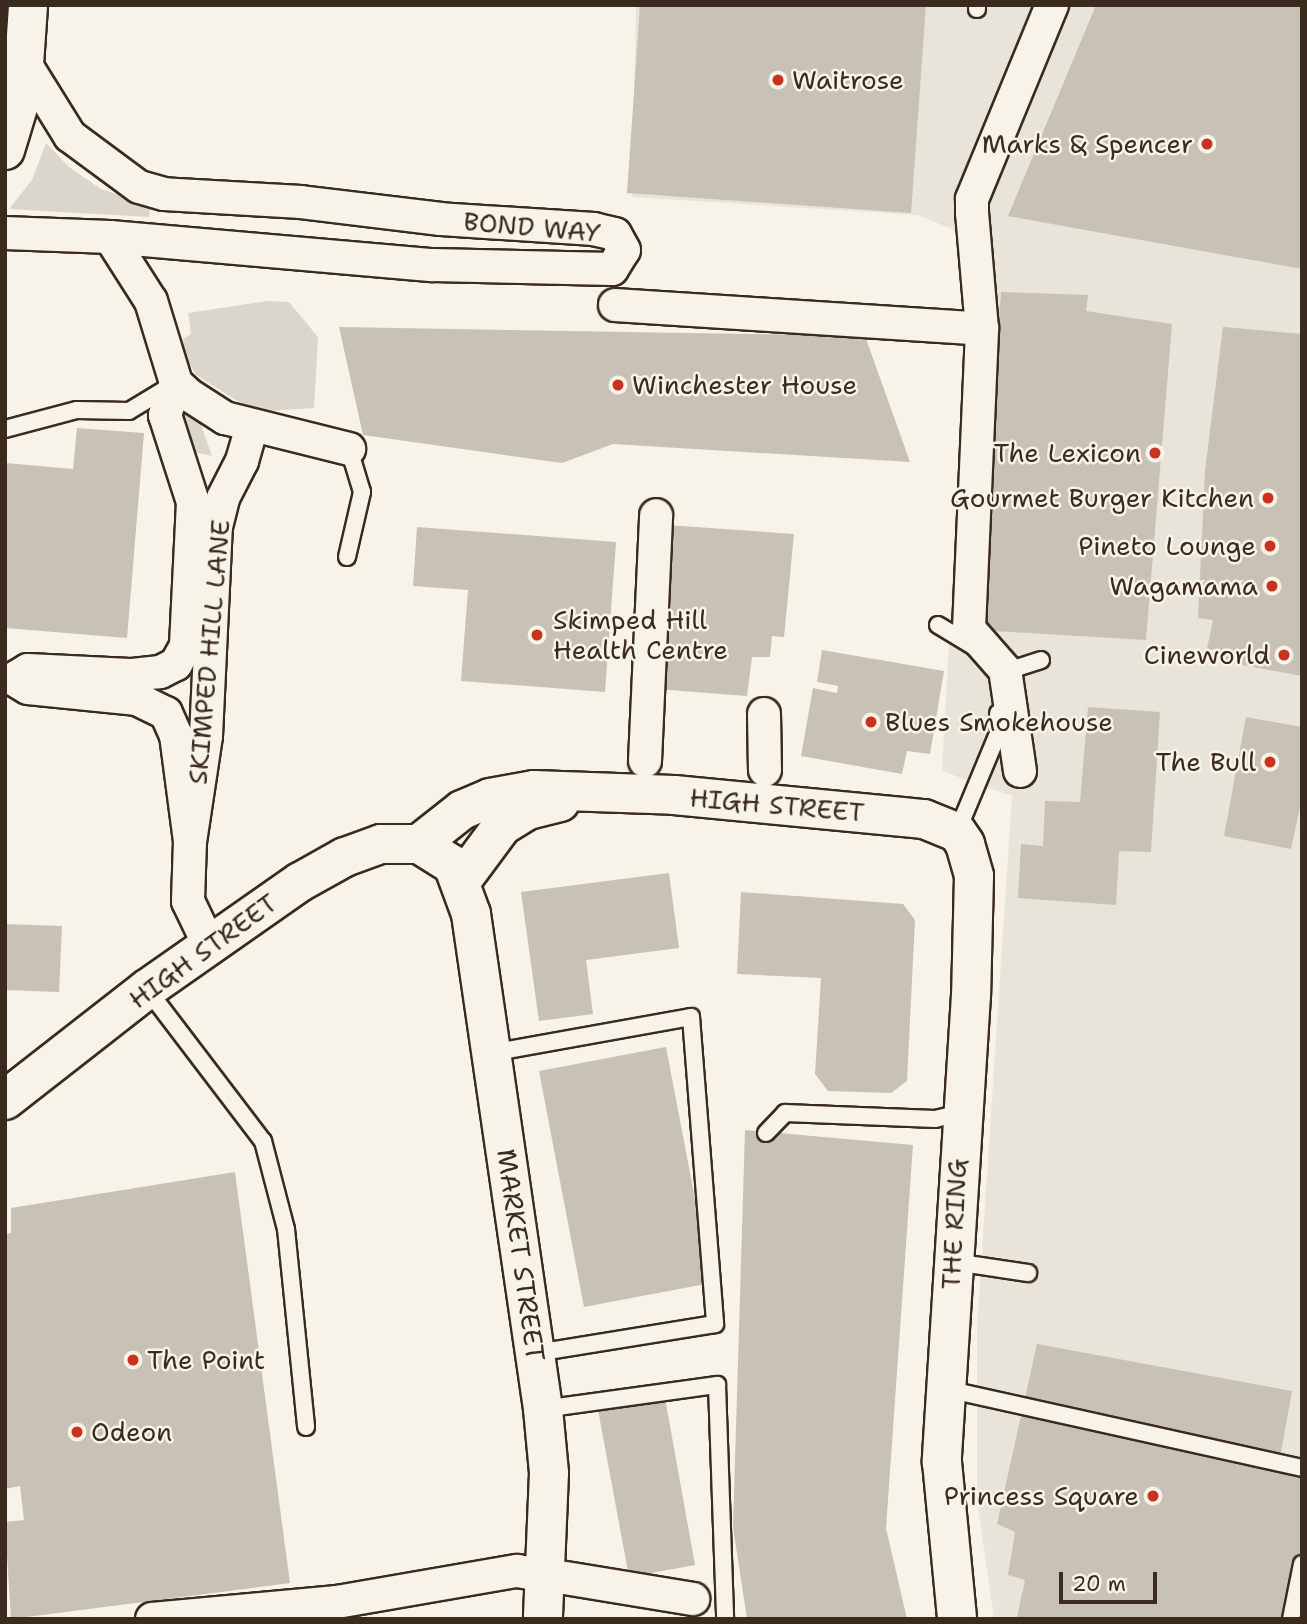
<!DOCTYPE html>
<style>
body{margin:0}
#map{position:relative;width:1307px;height:1624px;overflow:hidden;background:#f7f3e8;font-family:"Shantell Sans",sans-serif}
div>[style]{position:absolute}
.built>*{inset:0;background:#e9e4d9}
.green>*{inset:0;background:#dbd6cb}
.building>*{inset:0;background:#c8c1b6}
.roads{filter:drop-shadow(2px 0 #3b2a1e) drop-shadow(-2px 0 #3b2a1e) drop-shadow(0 2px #3b2a1e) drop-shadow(0 -2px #3b2a1e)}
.lane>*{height:16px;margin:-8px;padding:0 8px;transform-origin:8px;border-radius:8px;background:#f7f3e8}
.street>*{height:32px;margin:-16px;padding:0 16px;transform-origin:16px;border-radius:16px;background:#f7f3e8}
.secondary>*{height:38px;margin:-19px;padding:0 19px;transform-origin:19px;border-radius:19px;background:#f7f3e8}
.primary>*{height:38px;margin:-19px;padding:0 19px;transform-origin:19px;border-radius:19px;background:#f7f3e8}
.dots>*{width:19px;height:19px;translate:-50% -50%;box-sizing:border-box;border:4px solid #f7f3e8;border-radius:50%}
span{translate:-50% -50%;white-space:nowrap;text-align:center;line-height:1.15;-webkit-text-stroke:5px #f7f3e8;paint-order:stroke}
.poi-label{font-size:26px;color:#3b2a1e}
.left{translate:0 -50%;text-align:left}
.right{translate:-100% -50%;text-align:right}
.street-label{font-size:26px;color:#3b2a1e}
.frame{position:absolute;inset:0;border:7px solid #3b2a1e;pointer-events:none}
.scale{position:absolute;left:1059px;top:1572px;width:98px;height:32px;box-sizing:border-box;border:4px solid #3b2a1e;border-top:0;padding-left:9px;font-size:21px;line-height:24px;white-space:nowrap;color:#3b2a1e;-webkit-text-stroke:5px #f7f3e8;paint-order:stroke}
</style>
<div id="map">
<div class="built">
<i style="clip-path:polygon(636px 5px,1302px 5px,1302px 1619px,994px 1619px,977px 1501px,977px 1327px,1012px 796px,942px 771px,971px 237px,918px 215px,632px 197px)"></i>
</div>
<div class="green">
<i style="clip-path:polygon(46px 143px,69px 167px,101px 189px,151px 206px,149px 217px,9px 209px,32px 180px)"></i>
<i style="clip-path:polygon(267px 301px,289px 302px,318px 337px,314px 408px,267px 411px,239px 402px,196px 375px,185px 355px,183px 339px,191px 334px,188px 313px)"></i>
<i style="clip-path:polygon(177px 405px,195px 408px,212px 456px,185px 450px)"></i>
</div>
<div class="building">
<i style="clip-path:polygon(640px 5px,926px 5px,911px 213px,627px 193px)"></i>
<i style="clip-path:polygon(1096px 5px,1302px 5px,1302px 269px,1008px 216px)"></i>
<i style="clip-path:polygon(1001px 292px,1088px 295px,1086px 311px,1172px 324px,1146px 640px,976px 630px)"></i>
<i style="clip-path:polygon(339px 327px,865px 336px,910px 462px,613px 444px,562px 463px,363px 435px)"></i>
<i style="clip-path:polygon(1223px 327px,1302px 334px,1302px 676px,1205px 658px,1213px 620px,1198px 618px,1205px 471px)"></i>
<i style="clip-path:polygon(77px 428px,144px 433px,127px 638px,5px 628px,5px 463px,73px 469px)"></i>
<i style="clip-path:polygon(667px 525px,794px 534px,784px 637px,772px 636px,770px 657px,752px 657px,747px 696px,656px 689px)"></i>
<i style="clip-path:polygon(417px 527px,616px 542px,605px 692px,461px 681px,468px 590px,413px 586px)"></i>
<i style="clip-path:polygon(822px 650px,944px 671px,930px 754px,907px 751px,902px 774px,801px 756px,813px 688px,837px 693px,838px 686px,817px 682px)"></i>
<i style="clip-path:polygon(1088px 707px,1160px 712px,1151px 852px,1119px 851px,1116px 905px,1018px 898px,1021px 844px,1043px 846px,1045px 801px,1080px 802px)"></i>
<i style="clip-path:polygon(1246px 717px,1302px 727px,1302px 798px,1291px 849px,1224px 836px)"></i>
<i style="clip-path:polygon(669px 873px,679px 948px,586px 960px,593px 1014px,539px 1021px,521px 892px)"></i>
<i style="clip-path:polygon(741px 892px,903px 904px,915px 920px,907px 1081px,891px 1093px,828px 1091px,815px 1074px,821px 978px,737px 974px)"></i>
<i style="clip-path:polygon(5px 924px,62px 926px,59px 992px,5px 990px)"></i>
<i style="clip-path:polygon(666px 1047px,711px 1283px,584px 1307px,539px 1071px)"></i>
<i style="clip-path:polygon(745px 1130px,913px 1145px,886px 1528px,907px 1619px,747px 1619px,733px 1527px)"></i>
<i style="clip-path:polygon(235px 1172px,290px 1583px,11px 1619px,5px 1522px,24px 1520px,20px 1486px,5px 1489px,5px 1234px,11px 1233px,11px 1208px)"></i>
<i style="clip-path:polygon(1037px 1344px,1292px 1391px,1279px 1463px,1302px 1468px,1302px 1619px,1017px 1617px,1025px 1580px,1008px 1575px,1015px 1532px,997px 1524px)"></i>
<i style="clip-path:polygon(665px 1398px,695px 1565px,629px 1577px,598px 1410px)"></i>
</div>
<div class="roads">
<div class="lane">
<i style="left:977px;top:9px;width:4px;rotate:-90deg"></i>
<i style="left:5px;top:429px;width:74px;rotate:-14.8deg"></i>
<i style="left:77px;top:410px;width:52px;rotate:1.1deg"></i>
<i style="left:129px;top:411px;width:52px;rotate:-31deg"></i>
<i style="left:347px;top:557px;width:67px;rotate:-77deg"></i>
<i style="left:362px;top:492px;width:45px;rotate:-106.8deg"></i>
<i style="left:938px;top:625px;width:41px;rotate:31deg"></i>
<i style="left:1001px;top:673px;width:42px;rotate:-18deg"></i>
<i style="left:957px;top:832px;width:109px;rotate:-67.4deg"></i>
<i style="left:999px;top:731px;width:18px;rotate:-93deg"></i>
<i style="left:147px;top:989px;width:191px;rotate:52.7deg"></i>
<i style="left:263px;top:1141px;width:91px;rotate:75.4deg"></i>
<i style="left:286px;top:1229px;width:199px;rotate:84.2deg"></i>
<i style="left:491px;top:1053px;width:203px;rotate:-10.2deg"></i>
<i style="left:691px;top:1017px;width:308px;rotate:85.5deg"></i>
<i style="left:715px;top:1324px;width:182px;rotate:170.8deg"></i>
<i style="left:766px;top:1133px;width:28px;rotate:-46deg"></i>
<i style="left:785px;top:1113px;width:150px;rotate:2.3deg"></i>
<i style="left:935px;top:1119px;width:26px;rotate:-13deg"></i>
<i style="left:955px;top:1262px;width:74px;rotate:8.6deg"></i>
<i style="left:946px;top:1389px;width:365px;rotate:12.5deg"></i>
<i style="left:543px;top:1409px;width:176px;rotate:-7.9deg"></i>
<i style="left:717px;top:1385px;width:234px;rotate:88deg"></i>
<i style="left:1291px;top:1619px;width:56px;rotate:-78.7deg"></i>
</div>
<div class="street">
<i style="left:5px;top:233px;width:105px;rotate:2.2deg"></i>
<i style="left:110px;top:237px;width:324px;rotate:5deg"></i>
<i style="left:433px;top:265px;width:179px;rotate:1.3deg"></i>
<i style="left:612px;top:269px;width:22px;rotate:-58deg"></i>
<i style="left:624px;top:250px;width:18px;rotate:-119deg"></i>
<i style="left:615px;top:234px;width:22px;rotate:-167deg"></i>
<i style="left:594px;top:229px;width:153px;rotate:-176.3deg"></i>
<i style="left:441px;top:219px;width:141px;rotate:-173.1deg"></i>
<i style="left:301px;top:202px;width:137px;rotate:-176.7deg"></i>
<i style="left:164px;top:194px;width:26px;rotate:-164deg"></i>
<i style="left:139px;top:187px;width:86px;rotate:-143.5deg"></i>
<i style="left:70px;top:136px;width:84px;rotate:-121.8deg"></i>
<i style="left:110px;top:237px;width:76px;rotate:57.4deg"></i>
<i style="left:151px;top:301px;width:86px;rotate:73deg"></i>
<i style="left:176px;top:383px;width:18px;rotate:43deg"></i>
<i style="left:189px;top:395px;width:43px;rotate:32.6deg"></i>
<i style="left:225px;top:418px;width:128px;rotate:14deg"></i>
<i style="left:615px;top:305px;width:368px;rotate:3.7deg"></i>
<i style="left:176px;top:383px;width:34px;rotate:109deg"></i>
<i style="left:165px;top:415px;width:91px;rotate:72.2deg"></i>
<i style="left:193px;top:502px;width:144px;rotate:92.8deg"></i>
<i style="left:186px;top:646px;width:21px;rotate:119deg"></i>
<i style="left:176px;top:664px;width:18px;rotate:153deg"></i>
<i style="left:160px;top:672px;width:30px;rotate:174deg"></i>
<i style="left:130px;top:675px;width:102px;rotate:-177.2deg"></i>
<i style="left:28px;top:670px;width:17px;rotate:149deg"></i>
<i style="left:13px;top:679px;width:17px;rotate:31deg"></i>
<i style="left:28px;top:688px;width:110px;rotate:5.8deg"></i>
<i style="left:137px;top:699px;width:32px;rotate:26deg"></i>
<i style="left:166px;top:713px;width:24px;rotate:66deg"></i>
<i style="left:176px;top:735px;width:108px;rotate:82.5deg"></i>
<i style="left:764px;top:714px;width:56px;rotate:89deg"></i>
<i style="left:645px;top:761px;width:246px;rotate:-87.4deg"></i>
<i style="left:1020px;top:771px;width:102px;rotate:-98.4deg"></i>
<i style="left:1005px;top:670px;width:55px;rotate:-131.3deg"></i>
<i style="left:969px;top:629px;width:300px;rotate:-87.5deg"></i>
<i style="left:982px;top:329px;width:116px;rotate:-94.9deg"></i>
<i style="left:972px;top:213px;width:14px;rotate:-90deg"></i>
<i style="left:972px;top:199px;width:210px;rotate:-67.6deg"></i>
<i style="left:210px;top:947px;width:51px;rotate:-115.6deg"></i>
<i style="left:188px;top:901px;width:59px;rotate:-88.1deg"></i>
<i style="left:190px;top:842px;width:107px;rotate:-81.4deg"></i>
<i style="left:206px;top:736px;width:209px;rotate:-87.3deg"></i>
<i style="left:216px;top:527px;width:30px;rotate:-76deg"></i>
<i style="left:223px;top:498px;width:42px;rotate:-62.8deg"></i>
<i style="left:242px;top:461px;width:35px;rotate:-74deg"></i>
<i style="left:565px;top:1578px;width:130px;rotate:9.3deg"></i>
<i style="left:152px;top:1619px;width:186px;rotate:-5.3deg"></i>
<i style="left:337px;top:1602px;width:183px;rotate:-9.8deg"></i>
<i style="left:517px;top:1571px;width:12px;rotate:9deg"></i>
</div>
<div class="secondary">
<i style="left:419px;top:844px;width:55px;rotate:-38.3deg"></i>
<i style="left:462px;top:810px;width:30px;rotate:-23deg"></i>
<i style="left:490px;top:798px;width:45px;rotate:-10.3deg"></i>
<i style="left:534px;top:790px;width:140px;rotate:2deg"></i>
<i style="left:674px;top:795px;width:251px;rotate:5.5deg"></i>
<i style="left:924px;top:819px;width:35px;rotate:22deg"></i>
<i style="left:957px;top:832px;width:14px;rotate:56deg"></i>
<i style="left:965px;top:844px;width:33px;rotate:74deg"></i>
<i style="left:974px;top:876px;width:119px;rotate:91.4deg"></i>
<i style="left:971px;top:995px;width:468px;rotate:93.6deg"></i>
<i style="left:942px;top:1462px;width:158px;rotate:84.5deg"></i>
<i style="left:462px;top:880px;width:67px;rotate:-53.5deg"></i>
<i style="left:502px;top:826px;width:31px;rotate:-32deg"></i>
<i style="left:528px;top:810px;width:33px;rotate:-14deg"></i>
<i style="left:5px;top:1100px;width:180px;rotate:-38deg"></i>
<i style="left:147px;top:989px;width:187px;rotate:-35deg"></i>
<i style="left:300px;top:882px;width:51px;rotate:-29.1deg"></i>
<i style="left:345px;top:857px;width:38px;rotate:-20deg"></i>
<i style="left:381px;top:844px;width:38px"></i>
<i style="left:419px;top:844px;width:40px;rotate:32deg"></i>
<i style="left:453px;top:865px;width:52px;rotate:69.8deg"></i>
<i style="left:471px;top:914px;width:500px;rotate:81.72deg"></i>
<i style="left:543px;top:1409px;width:64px;rotate:84.6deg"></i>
<i style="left:549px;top:1473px;width:146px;rotate:92.4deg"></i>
</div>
<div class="primary">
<i style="left:5px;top:150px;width:59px;rotate:-73.1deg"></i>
<i style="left:22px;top:94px;width:89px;rotate:-86.1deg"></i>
</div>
</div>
<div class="dots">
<i style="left:778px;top:80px;background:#c8321e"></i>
<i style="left:1207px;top:144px;background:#c8321e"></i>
<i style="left:618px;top:385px;background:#c8321e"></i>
<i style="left:1155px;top:453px;background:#c8321e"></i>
<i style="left:1268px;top:498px;background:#c8321e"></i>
<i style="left:1270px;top:546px;background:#c8321e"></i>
<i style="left:1272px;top:586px;background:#c8321e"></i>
<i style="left:537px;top:635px;background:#c8321e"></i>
<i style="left:1284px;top:655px;background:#c8321e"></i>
<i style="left:871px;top:722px;background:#c8321e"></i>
<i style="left:1270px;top:762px;background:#c8321e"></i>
<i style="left:133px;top:1360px;background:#c8321e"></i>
<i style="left:77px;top:1432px;background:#c8321e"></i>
<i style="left:1153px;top:1496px;background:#c8321e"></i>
</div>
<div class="poi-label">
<span class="left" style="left:792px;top:80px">Waitrose</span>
<span class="right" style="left:1193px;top:144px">Marks &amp; Spencer</span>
<span class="left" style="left:632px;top:385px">Winchester House</span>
<span class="right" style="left:1141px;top:453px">The Lexicon</span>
<span class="right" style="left:1254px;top:498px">Gourmet Burger Kitchen</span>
<span class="right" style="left:1256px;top:546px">Pineto Lounge</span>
<span class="right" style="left:1258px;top:586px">Wagamama</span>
<span class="left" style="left:553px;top:635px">Skimped Hill<br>Health Centre</span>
<span class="right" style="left:1270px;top:655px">Cineworld</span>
<span class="left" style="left:885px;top:722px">Blues Smokehouse</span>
<span class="right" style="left:1256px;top:762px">The Bull</span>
<span class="left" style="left:147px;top:1360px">The Point</span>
<span class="left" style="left:91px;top:1432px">Odeon</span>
<span class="right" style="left:1139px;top:1496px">Princess Square</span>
</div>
<div class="street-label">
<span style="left:532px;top:227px;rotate:5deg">BOND WAY</span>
<span style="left:209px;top:652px;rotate:-85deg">SKIMPED HILL LANE</span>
<span style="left:777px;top:805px;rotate:5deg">HIGH STREET</span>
<span style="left:203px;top:951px;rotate:-36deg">HIGH STREET</span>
<span style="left:954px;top:1224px;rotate:-87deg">THE RING</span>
<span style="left:521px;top:1255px;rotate:82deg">MARKET STREET</span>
</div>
<div class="frame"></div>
<div class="scale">20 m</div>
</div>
